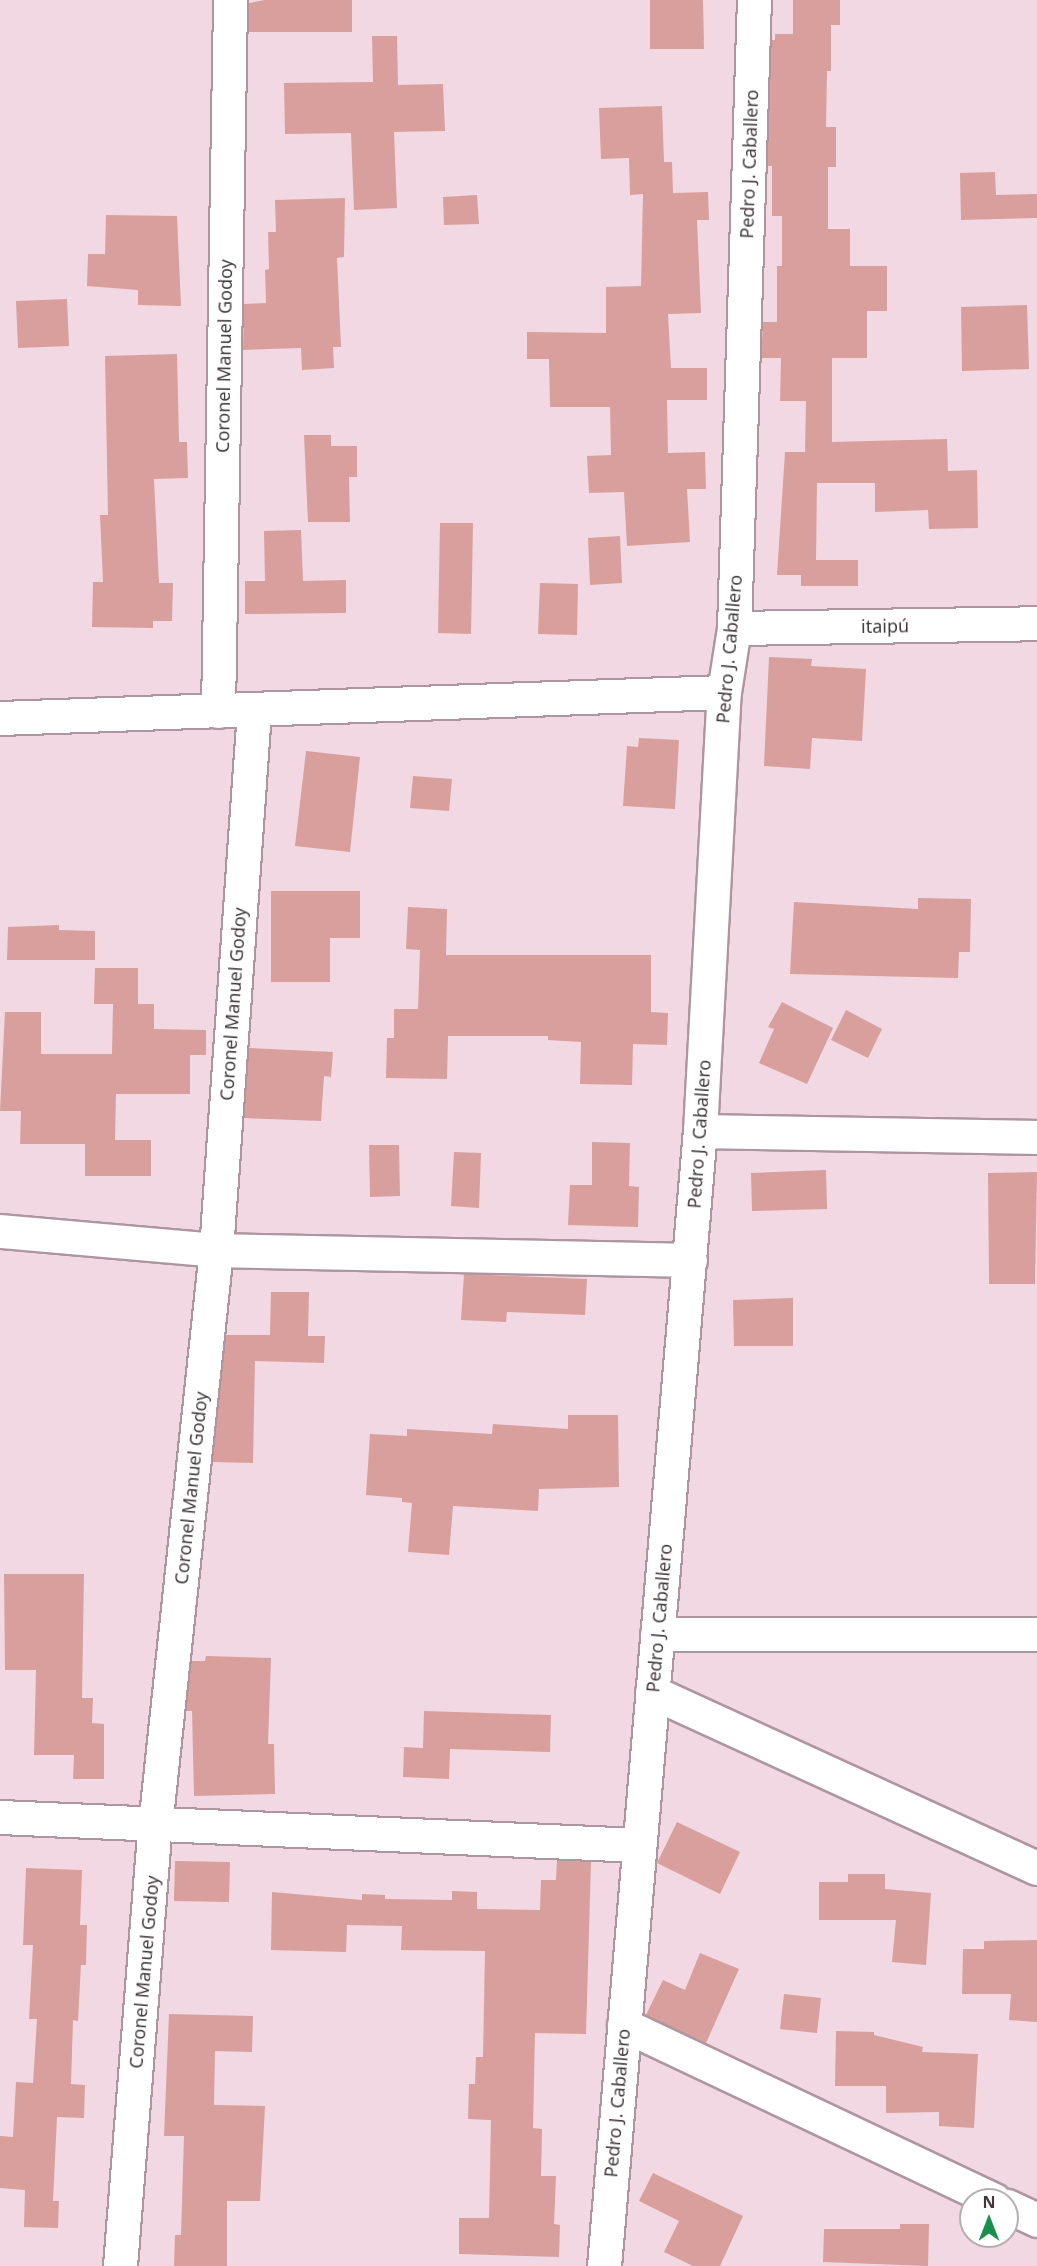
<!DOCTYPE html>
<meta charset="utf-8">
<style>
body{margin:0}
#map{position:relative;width:1037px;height:2266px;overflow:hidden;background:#f2d8e3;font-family:"Noto Sans",sans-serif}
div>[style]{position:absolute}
.building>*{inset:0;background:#d89f9c}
.roads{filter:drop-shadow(2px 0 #ae96a0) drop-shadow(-2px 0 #ae96a0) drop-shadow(0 2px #ae96a0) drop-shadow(0 -2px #ae96a0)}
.street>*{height:33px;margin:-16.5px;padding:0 16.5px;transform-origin:16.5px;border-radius:16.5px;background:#fff}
span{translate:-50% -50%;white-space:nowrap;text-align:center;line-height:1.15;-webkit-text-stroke:6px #fff;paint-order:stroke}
.street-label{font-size:18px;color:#43393d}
.north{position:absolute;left:959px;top:2188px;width:60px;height:60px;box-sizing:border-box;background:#fff;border:2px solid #b4b0b1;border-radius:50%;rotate:0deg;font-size:16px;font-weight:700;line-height:24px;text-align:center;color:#43393d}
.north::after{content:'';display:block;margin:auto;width:21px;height:27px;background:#188f4a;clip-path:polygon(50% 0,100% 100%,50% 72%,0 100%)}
</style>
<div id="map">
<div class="building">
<i style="clip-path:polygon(265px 0,352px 0,352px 32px,249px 32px,249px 3px)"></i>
<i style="clip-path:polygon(650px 0,703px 0,704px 49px,650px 49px)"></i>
<i style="clip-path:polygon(793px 0,840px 0,840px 25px,831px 25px,831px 71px,827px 71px,826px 127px,836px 127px,836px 167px,828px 167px,828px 229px,850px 229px,850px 266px,887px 266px,887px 311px,867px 311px,867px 358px,832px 358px,832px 442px,947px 439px,948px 471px,977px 470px,978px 528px,929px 529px,928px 510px,875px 512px,875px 483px,817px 483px,816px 560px,858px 560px,858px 586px,801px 586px,801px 575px,777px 575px,785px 452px,805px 452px,806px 401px,780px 401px,781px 358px,761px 358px,763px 322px,777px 322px,777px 266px,782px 266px,782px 216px,772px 216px,772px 166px,767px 166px,771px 40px,775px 40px,775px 34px,793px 34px)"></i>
<i style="clip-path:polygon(372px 36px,397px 36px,398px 85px,443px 84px,445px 131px,394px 132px,397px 208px,354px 210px,351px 133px,285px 134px,284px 83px,373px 82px)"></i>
<i style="clip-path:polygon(662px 106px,664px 162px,672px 162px,673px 193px,708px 192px,709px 220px,697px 220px,701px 313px,668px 314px,671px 368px,707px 368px,707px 400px,667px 400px,668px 453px,705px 452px,706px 489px,687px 489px,690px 542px,627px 546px,624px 492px,589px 493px,587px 456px,611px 455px,610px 407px,550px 407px,549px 359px,527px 359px,527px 332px,606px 333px,606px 287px,641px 286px,643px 194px,630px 195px,629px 158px,601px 159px,599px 108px)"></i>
<i style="clip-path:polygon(995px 172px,996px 195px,1037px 194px,1037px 218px,961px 220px,960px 173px)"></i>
<i style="clip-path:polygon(477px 195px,479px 224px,444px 225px,443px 197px)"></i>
<i style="clip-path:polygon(345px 198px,344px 257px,337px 258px,341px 347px,333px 347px,334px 368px,302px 370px,301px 348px,243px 350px,244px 304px,266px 303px,265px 270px,269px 269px,268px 232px,276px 232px,275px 200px)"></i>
<i style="clip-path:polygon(106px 215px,177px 216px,181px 306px,138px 305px,138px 290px,87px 286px,88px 254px,105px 254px)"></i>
<i style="clip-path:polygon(67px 299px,69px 346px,18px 348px,16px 301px)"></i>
<i style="clip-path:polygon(1027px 305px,1029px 369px,962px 371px,961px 307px)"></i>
<i style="clip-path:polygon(177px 354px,179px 442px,187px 442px,188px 478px,154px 479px,159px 583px,173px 583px,172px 621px,153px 621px,153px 628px,92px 627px,93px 582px,103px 582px,100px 515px,108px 515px,105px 356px)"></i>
<i style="clip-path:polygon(304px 435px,331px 435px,331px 446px,357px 446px,357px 477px,349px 477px,350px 522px,308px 522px)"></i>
<i style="clip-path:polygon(440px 523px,473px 523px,471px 634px,438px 633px)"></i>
<i style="clip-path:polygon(301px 530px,303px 581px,346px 580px,346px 613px,245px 614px,245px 581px,265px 581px,264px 531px)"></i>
<i style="clip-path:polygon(620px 536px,622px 583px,590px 585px,588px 538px)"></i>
<i style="clip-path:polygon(540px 583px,578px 584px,577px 635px,538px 634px)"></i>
<i style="clip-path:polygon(769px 657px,812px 659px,811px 666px,866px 669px,862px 741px,812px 738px,810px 769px,764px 766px)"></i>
<i style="clip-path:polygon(639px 738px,679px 740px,675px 809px,623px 806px,627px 746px,638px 747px)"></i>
<i style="clip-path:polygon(306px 751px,360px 757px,350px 852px,295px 846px)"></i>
<i style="clip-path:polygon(413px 776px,452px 779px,449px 811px,410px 808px)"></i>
<i style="clip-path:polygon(271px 891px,360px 891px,360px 938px,330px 938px,330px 982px,271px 982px)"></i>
<i style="clip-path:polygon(918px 898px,971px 899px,970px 952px,959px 952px,958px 978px,790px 974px,794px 902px,918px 909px)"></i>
<i style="clip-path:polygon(408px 907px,447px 909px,446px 955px,651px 955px,651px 1012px,668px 1013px,667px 1045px,633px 1044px,632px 1085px,580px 1084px,581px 1042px,548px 1040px,548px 1036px,448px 1036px,447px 1079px,386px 1078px,387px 1038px,394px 1038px,394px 1009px,418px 1009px,420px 950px,406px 949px)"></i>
<i style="clip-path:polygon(59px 925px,59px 930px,95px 931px,95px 960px,7px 960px,8px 927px)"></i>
<i style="clip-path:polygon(95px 968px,138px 968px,138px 1004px,154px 1004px,154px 1029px,206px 1030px,206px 1055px,190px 1055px,190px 1094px,116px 1094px,115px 1140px,151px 1140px,151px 1176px,85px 1176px,85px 1144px,20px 1144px,21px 1111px,0 1111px,5px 1012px,41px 1012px,41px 1054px,112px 1054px,113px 1004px,94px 1004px)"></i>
<i style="clip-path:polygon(782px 1002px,833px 1028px,807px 1084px,759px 1063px,774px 1029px,768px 1027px)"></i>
<i style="clip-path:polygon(846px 1010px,882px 1029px,868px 1058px,831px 1040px)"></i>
<i style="clip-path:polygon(249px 1048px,333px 1052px,331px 1077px,324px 1076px,321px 1121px,244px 1118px)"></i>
<i style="clip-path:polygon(592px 1142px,630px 1143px,629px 1186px,639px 1187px,638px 1227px,568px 1225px,570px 1185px,592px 1185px)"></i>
<i style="clip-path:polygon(369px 1145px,399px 1145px,400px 1196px,370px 1197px)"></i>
<i style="clip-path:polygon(454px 1152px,481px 1153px,479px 1208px,451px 1206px)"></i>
<i style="clip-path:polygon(826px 1170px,827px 1209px,752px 1211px,751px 1173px)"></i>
<i style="clip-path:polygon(1037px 1172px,1035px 1284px,989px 1284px,988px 1173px)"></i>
<i style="clip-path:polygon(464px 1274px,587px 1279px,585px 1315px,507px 1312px,506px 1322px,461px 1320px)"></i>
<i style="clip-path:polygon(271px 1292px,309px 1292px,308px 1336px,325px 1336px,324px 1363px,255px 1361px,253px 1463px,212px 1462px,226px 1335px,270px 1335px)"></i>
<i style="clip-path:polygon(793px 1298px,793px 1346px,734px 1346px,733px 1300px)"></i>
<i style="clip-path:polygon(568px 1415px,618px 1415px,619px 1487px,539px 1489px,538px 1511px,453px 1506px,449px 1555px,408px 1552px,412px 1503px,402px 1502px,402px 1498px,366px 1495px,370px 1434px,407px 1436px,407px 1429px,492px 1434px,493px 1424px,568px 1429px)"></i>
<i style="clip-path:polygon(4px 1574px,84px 1574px,82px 1698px,93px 1698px,92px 1723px,104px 1724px,104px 1779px,73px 1779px,74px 1755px,34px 1755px,36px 1670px,5px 1670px)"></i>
<i style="clip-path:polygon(206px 1656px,271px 1658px,268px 1744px,274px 1744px,275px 1794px,194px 1796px,192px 1711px,186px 1711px,191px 1661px,205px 1661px)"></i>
<i style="clip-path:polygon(424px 1711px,551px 1715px,550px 1752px,450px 1749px,449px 1779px,403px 1777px,404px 1747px,423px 1748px)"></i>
<i style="clip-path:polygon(677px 1822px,740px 1852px,720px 1894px,657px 1863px)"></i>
<i style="clip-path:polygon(557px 1860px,591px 1862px,586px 2034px,535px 2033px,533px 2128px,542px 2129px,541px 2176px,556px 2176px,554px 2224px,560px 2225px,559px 2257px,459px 2254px,459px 2218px,489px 2218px,491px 2120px,468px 2119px,469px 2084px,475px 2084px,476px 2057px,483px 2057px,485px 1951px,401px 1950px,402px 1926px,347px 1925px,346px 1952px,271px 1950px,272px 1892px,362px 1900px,362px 1894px,385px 1895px,385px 1899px,452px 1900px,452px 1891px,477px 1892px,477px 1909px,540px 1910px,541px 1880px,556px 1880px)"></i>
<i style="clip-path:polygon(175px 1861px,230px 1862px,229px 1902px,174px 1901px)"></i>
<i style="clip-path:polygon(26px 1868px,82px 1870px,80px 1925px,87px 1925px,86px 1965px,81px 1965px,78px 2021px,73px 2020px,71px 2084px,85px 2085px,84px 2118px,57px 2117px,53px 2201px,59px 2201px,58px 2228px,24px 2227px,25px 2190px,0 2188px,0 2136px,13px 2137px,16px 2082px,33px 2083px,37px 2019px,29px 2019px,33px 1945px,23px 1945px)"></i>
<i style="clip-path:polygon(848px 1874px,885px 1874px,885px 1889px,931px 1893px,926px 1965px,892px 1962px,896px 1920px,819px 1920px,819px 1882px,848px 1882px)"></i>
<i style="clip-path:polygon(1037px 1940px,1037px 2022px,1009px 2020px,1011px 1994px,962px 1994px,963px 1949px,984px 1949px,984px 1941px)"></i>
<i style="clip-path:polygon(700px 1953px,739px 1969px,706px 2043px,646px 2015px,663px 1980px,685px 1990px)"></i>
<i style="clip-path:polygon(784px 1994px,821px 1998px,817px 2033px,780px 2029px)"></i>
<i style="clip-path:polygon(169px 2014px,253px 2016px,252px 2052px,215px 2051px,214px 2105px,265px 2106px,260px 2201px,227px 2201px,227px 2266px,174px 2266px,175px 2235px,181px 2235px,184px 2136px,164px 2136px)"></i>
<i style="clip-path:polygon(836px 2031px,874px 2032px,874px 2035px,923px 2047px,922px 2052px,978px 2054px,974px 2128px,939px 2126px,939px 2112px,886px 2113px,886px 2086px,835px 2086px)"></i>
<i style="clip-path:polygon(653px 2173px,743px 2216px,720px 2266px,693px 2266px,664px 2252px,679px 2221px,639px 2201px)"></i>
<i style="clip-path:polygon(900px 2224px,929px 2224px,928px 2266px,823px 2262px,824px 2229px,900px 2229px)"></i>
</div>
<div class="roads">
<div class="street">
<i style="left:734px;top:628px;width:303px;rotate:-0.9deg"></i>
<i style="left:218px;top:711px;width:711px;rotate:-89.03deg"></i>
<i style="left:0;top:718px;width:724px;rotate:-2.06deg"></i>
<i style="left:700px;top:1131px;width:337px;rotate:1deg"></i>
<i style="left:0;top:1231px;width:217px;rotate:5deg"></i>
<i style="left:216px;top:1250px;width:474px;rotate:1.2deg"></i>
<i style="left:657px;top:1634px;width:380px"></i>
<i style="left:652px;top:1692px;width:423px;rotate:24.6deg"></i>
<i style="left:0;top:1817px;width:640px;rotate:2.51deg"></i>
<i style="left:624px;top:2025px;width:409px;rotate:25.3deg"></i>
<i style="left:1007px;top:2206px;width:33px;rotate:25deg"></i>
<i style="left:120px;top:2266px;width:441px;rotate:-85.5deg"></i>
<i style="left:155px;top:1826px;width:579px;rotate:-83.95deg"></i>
<i style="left:216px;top:1250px;width:541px;rotate:-85.97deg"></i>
<i style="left:604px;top:2266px;width:1139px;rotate:-85.17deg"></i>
<i style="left:700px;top:1131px;width:440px;rotate:-86.9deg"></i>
<i style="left:724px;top:692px;width:65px;rotate:-81.1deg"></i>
<i style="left:734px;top:628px;width:628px;rotate:-88.18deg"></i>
</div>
</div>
<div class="street-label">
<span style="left:749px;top:164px;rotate:-88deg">Pedro J. Caballero</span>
<span style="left:224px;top:356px;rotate:-89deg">Coronel Manuel Godoy</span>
<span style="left:885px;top:626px;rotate:-1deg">itaipú</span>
<span style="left:729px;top:649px;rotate:-85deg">Pedro J. Caballero</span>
<span style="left:233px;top:1004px;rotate:-86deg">Coronel Manuel Godoy</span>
<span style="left:699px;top:1134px;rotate:-86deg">Pedro J. Caballero</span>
<span style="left:191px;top:1488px;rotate:-84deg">Coronel Manuel Godoy</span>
<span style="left:659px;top:1618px;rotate:-85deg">Pedro J. Caballero</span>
<span style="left:144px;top:1972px;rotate:-85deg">Coronel Manuel Godoy</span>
<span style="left:617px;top:2103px;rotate:-85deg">Pedro J. Caballero</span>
</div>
<div class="north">N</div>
</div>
